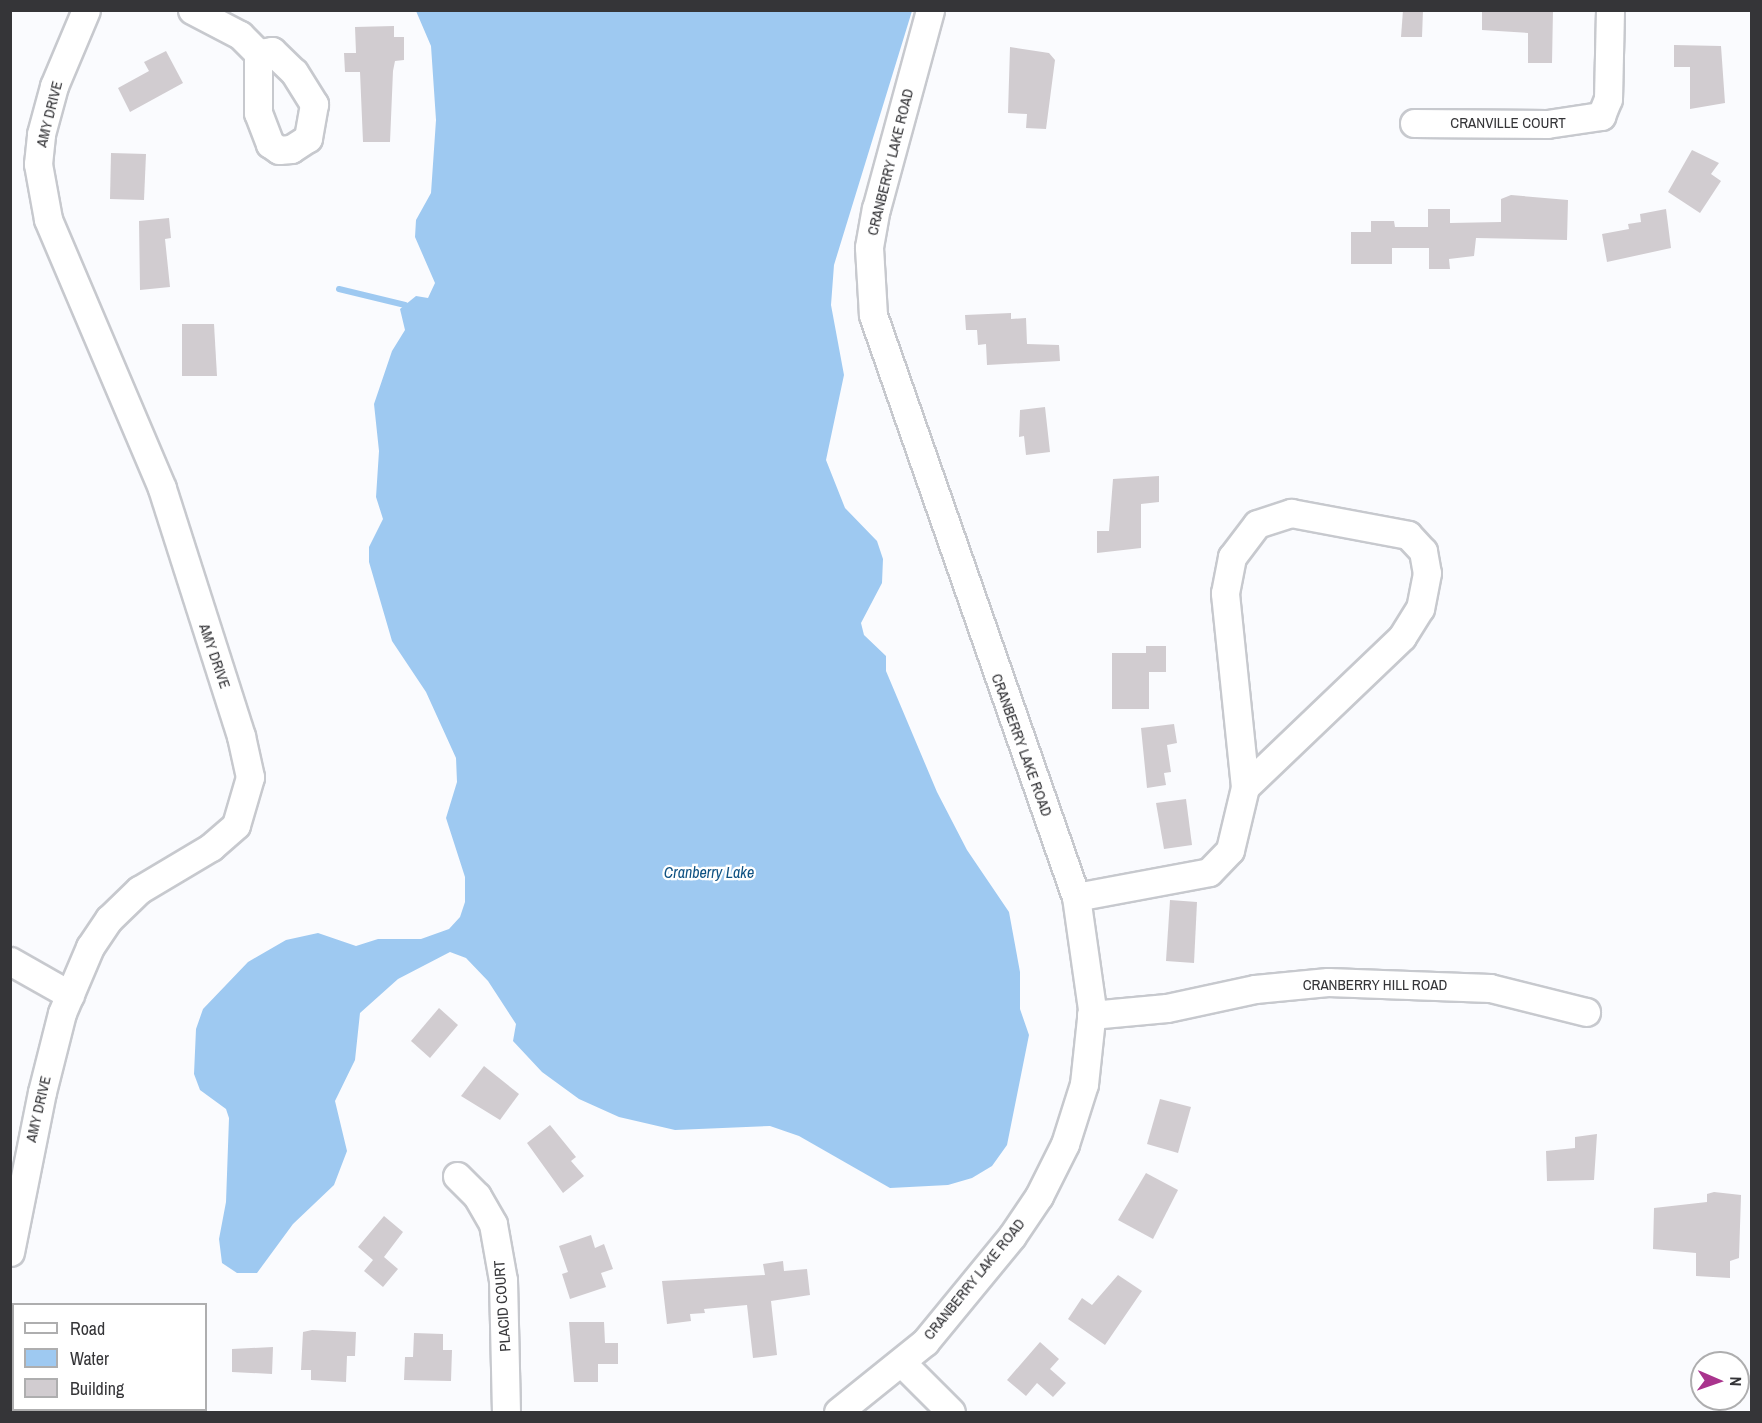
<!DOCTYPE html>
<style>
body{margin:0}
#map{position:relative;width:1762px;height:1423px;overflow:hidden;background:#fafbfe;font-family:"Archivo Narrow",sans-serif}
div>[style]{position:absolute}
.water>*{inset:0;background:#9ec9f1}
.stream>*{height:6px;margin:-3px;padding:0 3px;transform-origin:3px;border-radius:3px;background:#9ec9f1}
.building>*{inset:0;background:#d1ccd0}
.roads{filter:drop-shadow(2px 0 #c7c9ce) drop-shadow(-2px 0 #c7c9ce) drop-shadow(0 2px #c7c9ce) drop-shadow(0 -2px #c7c9ce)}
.minor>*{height:27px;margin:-13.5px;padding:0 13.5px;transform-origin:13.5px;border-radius:13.5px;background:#fff}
span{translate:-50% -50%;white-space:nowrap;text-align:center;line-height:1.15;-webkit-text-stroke:4.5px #fff;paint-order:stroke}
.street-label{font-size:15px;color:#353538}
.water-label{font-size:16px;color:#0f5283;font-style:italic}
.frame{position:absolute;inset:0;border:12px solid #353538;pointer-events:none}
.legend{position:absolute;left:12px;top:1303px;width:195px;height:108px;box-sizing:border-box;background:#fff;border:2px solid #aeaeaf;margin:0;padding:8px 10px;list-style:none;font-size:18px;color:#353538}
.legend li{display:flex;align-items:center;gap:12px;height:30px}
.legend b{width:30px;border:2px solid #aeaeaf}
.north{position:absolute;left:1690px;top:1351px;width:60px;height:60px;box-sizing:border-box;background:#fff;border:2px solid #aeaeaf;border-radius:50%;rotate:92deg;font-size:16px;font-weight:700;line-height:24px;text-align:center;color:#353538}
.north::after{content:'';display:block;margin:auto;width:21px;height:27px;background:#a9348d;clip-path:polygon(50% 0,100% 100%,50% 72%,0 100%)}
</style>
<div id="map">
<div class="water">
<i style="clip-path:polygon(416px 11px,912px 11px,834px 265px,831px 305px,844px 375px,826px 460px,845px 508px,877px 541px,883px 559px,882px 583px,861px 623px,864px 635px,886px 656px,886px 671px,937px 792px,967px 850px,1009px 912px,1020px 972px,1020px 1009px,1029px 1035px,1007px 1145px,992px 1166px,972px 1178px,948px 1185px,890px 1188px,799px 1136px,770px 1126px,675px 1130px,619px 1117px,579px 1099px,542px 1072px,513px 1041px,516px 1024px,488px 981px,466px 958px,450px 952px,398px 979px,360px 1013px,355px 1060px,335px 1101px,347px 1151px,334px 1185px,293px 1224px,257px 1273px,237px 1273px,222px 1263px,219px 1239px,226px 1202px,229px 1118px,226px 1109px,200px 1090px,194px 1074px,196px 1029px,203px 1009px,248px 962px,286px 940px,318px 933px,356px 946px,378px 939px,421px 939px,449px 929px,460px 917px,465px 902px,465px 877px,446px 818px,457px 782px,456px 758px,426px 692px,392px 641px,369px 562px,369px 547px,383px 519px,376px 497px,379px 451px,374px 404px,392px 351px,405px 330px,400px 309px,416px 296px,428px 298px,435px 283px,415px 237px,416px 220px,431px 193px,436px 120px,431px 46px)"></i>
</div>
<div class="stream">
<i style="left:339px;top:289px;width:68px;rotate:13.6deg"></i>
</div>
<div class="building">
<i style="clip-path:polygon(1403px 10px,1423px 10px,1422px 37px,1401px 37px)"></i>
<i style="clip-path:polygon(1482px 10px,1553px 10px,1552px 63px,1528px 63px,1528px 33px,1482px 30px)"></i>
<i style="clip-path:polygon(394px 26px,394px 37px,404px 37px,404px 60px,395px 61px,393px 71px,390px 142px,363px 142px,360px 72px,345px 72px,344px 53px,356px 53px,355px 27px)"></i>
<i style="clip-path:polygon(1674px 45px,1721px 46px,1725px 103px,1690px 109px,1690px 67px,1674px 67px)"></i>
<i style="clip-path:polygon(1010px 47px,1049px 53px,1055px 60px,1046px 129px,1026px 128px,1027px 114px,1008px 113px)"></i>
<i style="clip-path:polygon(166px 51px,183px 83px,130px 112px,118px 88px,149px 71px,144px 62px)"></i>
<i style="clip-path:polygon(1692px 150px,1719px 163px,1711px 174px,1721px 181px,1700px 213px,1668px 192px)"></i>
<i style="clip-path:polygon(111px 153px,146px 154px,144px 200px,110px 199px)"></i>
<i style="clip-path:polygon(1511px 195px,1568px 200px,1567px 240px,1476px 238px,1474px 256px,1449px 259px,1450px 269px,1429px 269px,1429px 248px,1392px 248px,1392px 264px,1351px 264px,1351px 232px,1371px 232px,1371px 221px,1394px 221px,1395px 227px,1428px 227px,1428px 209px,1450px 209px,1450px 223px,1501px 222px,1501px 199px)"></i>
<i style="clip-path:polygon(1666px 209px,1671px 248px,1607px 262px,1602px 234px,1629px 229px,1628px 224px,1641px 222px,1640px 214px)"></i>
<i style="clip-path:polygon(169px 218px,171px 238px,165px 239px,170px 287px,140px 290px,139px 221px)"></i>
<i style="clip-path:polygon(1011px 313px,1011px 319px,1026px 318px,1027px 344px,1059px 345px,1060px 361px,987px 365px,986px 344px,978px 345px,977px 330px,966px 330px,965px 315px)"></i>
<i style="clip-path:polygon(182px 324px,214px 324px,217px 376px,182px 376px)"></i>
<i style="clip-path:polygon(1045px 407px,1050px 452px,1026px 455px,1024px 436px,1019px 437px,1020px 410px)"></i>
<i style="clip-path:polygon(1159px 476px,1159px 502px,1141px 504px,1141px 548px,1097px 553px,1097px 531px,1109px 531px,1113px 479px)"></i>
<i style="clip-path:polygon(1146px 646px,1166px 646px,1166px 672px,1149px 672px,1149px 709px,1112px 709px,1112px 653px,1146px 653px)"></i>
<i style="clip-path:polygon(1174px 724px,1177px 743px,1167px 745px,1171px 772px,1164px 773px,1166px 785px,1147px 788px,1141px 728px)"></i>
<i style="clip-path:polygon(1186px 799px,1192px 845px,1164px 849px,1156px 803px)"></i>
<i style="clip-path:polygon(1170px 900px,1197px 902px,1194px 963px,1166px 961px)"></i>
<i style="clip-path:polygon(439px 1008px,458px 1025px,430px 1058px,411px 1041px)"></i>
<i style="clip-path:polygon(484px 1066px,519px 1094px,500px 1120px,461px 1096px)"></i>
<i style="clip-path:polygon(1160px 1099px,1191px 1107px,1178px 1153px,1147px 1144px)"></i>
<i style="clip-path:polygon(550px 1125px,576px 1157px,571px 1161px,584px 1176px,563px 1193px,527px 1143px)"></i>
<i style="clip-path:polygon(1597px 1134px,1594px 1180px,1547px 1181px,1546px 1151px,1575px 1148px,1575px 1137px)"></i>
<i style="clip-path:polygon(1146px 1173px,1178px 1190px,1153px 1239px,1118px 1220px)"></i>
<i style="clip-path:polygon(1714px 1192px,1741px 1195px,1739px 1258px,1730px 1261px,1730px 1278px,1696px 1276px,1696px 1253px,1653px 1249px,1654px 1208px,1707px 1202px,1707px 1194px)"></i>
<i style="clip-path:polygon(384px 1216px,403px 1232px,384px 1257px,398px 1269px,383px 1287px,364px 1271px,373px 1260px,358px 1247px)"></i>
<i style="clip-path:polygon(591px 1235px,595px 1248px,604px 1244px,613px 1269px,601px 1273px,606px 1287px,570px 1299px,562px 1274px,568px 1272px,559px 1246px)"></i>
<i style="clip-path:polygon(783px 1261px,784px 1271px,807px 1269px,810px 1295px,771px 1301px,777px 1355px,753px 1358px,747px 1305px,704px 1309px,705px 1313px,690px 1314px,691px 1321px,667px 1324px,662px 1281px,765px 1275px,763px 1264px)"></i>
<i style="clip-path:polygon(1118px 1275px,1142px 1291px,1105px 1345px,1068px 1319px,1082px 1298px,1092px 1305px)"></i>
<i style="clip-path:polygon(569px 1322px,604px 1322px,605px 1343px,618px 1343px,618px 1364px,598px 1364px,598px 1382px,574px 1382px)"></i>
<i style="clip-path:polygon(312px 1330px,356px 1332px,355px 1356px,347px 1356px,346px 1382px,311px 1380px,311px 1370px,301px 1370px,303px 1332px)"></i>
<i style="clip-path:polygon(414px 1333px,443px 1334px,443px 1350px,452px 1350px,451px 1381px,404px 1380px,405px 1357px,413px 1357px)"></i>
<i style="clip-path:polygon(1040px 1342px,1059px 1359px,1050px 1369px,1066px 1383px,1053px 1397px,1037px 1383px,1026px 1396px,1007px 1380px)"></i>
<i style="clip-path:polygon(273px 1347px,272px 1374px,232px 1372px,232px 1349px)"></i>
</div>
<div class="roads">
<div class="minor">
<i style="left:192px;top:10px;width:54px;rotate:27.5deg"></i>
<i style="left:240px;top:35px;width:25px;rotate:45deg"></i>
<i style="left:272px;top:51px;width:30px;rotate:44deg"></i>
<i style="left:294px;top:72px;width:38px;rotate:58deg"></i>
<i style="left:314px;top:104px;width:35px;rotate:100deg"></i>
<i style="left:308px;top:138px;width:20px;rotate:147deg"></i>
<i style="left:291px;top:149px;width:12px;rotate:175deg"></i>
<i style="left:279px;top:150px;width:11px;rotate:-146deg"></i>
<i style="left:270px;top:144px;width:33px;rotate:-111deg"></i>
<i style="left:258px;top:113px;width:60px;rotate:-90deg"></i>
<i style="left:258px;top:53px;width:14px;rotate:-8deg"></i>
<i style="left:1414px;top:123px;width:133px;rotate:0.4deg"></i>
<i style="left:1547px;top:124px;width:55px;rotate:-8.4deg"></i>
<i style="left:1601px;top:116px;width:18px;rotate:-68deg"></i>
<i style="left:1608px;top:99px;width:89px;rotate:-88.7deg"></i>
<i style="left:1076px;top:897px;width:135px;rotate:-10.6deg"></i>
<i style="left:1209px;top:872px;width:30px;rotate:-46deg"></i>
<i style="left:1230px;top:850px;width:65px;rotate:-76.6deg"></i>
<i style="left:1245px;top:787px;width:195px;rotate:-95.9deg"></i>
<i style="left:1225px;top:593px;width:37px;rotate:-79deg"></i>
<i style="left:1232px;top:557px;width:41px;rotate:-52.9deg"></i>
<i style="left:1257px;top:524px;width:36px;rotate:-18deg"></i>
<i style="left:1291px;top:513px;width:119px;rotate:10.6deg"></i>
<i style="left:1408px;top:535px;width:22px;rotate:47deg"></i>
<i style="left:1423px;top:551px;width:22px;rotate:80deg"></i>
<i style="left:1427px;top:573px;width:36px;rotate:101deg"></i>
<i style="left:1420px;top:608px;width:34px;rotate:122deg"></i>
<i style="left:1402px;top:637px;width:217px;rotate:136.3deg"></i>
<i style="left:10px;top:961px;width:69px;rotate:29.5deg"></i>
<i style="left:1091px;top:1015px;width:76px;rotate:-5.3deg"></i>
<i style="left:1167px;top:1008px;width:90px;rotate:-12.2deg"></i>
<i style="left:1255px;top:989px;width:73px;rotate:-5.5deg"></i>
<i style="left:1328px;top:982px;width:162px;rotate:2.1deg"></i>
<i style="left:1490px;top:988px;width:99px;rotate:14deg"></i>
<i style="left:457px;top:1176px;width:28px;rotate:45deg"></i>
<i style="left:477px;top:1196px;width:32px;rotate:60deg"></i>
<i style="left:493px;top:1224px;width:57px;rotate:79.9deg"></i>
<i style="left:503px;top:1280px;width:132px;rotate:88.7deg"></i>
<i style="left:10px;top:1252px;width:163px;rotate:-78.7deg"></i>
<i style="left:42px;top:1092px;width:81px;rotate:-75.8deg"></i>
<i style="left:62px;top:1013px;width:72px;rotate:-67deg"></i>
<i style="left:90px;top:947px;width:34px;rotate:-56deg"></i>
<i style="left:109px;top:919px;width:42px;rotate:-44deg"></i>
<i style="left:139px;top:890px;width:84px;rotate:-30.8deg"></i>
<i style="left:211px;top:847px;width:33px;rotate:-41deg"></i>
<i style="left:236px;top:825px;width:50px;rotate:-73.7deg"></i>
<i style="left:250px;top:777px;width:42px;rotate:-102.4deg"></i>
<i style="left:241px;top:736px;width:260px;rotate:-107.7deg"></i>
<i style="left:162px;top:488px;width:292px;rotate:-113deg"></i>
<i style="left:48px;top:219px;width:56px;rotate:-100.3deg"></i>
<i style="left:38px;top:164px;width:30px;rotate:-84deg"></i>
<i style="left:41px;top:134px;width:50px;rotate:-74.8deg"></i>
<i style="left:54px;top:86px;width:82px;rotate:-67.2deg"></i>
<i style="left:902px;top:1363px;width:69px;rotate:45deg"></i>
<i style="left:838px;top:1412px;width:112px;rotate:-38.8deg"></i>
<i style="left:925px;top:1342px;width:137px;rotate:-50.6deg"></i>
<i style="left:1012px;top:1236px;width:48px;rotate:-56deg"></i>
<i style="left:1039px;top:1196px;width:58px;rotate:-63.4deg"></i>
<i style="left:1065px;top:1144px;width:63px;rotate:-72.4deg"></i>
<i style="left:1084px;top:1084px;width:75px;rotate:-83.9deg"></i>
<i style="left:1092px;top:1009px;width:113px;rotate:-98.1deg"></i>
<i style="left:1076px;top:897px;width:616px;rotate:-109.23deg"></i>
<i style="left:873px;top:315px;width:68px;rotate:-93.4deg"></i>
<i style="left:869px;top:247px;width:39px;rotate:-80deg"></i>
<i style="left:876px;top:209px;width:206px;rotate:-74.8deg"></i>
</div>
</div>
<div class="street-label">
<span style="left:49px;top:114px;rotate:-76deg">AMY DRIVE</span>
<span style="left:1508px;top:123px">CRANVILLE COURT</span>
<span style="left:890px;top:162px;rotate:-76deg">CRANBERRY LAKE ROAD</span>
<span style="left:215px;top:656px;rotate:71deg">AMY DRIVE</span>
<span style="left:1022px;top:745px;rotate:70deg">CRANBERRY LAKE ROAD</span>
<span style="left:1375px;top:985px">CRANBERRY HILL ROAD</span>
<span style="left:38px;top:1109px;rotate:-77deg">AMY DRIVE</span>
<span style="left:974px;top:1279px;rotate:-51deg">CRANBERRY LAKE ROAD</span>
<span style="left:502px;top:1306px;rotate:-94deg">PLACID COURT</span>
</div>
<div class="water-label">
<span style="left:709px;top:872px">Cranberry Lake</span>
</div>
<div class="frame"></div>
<ul class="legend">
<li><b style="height:8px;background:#fff"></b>Road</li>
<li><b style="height:16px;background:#9ec9f1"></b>Water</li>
<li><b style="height:16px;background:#d1ccd0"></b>Building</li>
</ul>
<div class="north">N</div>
</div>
